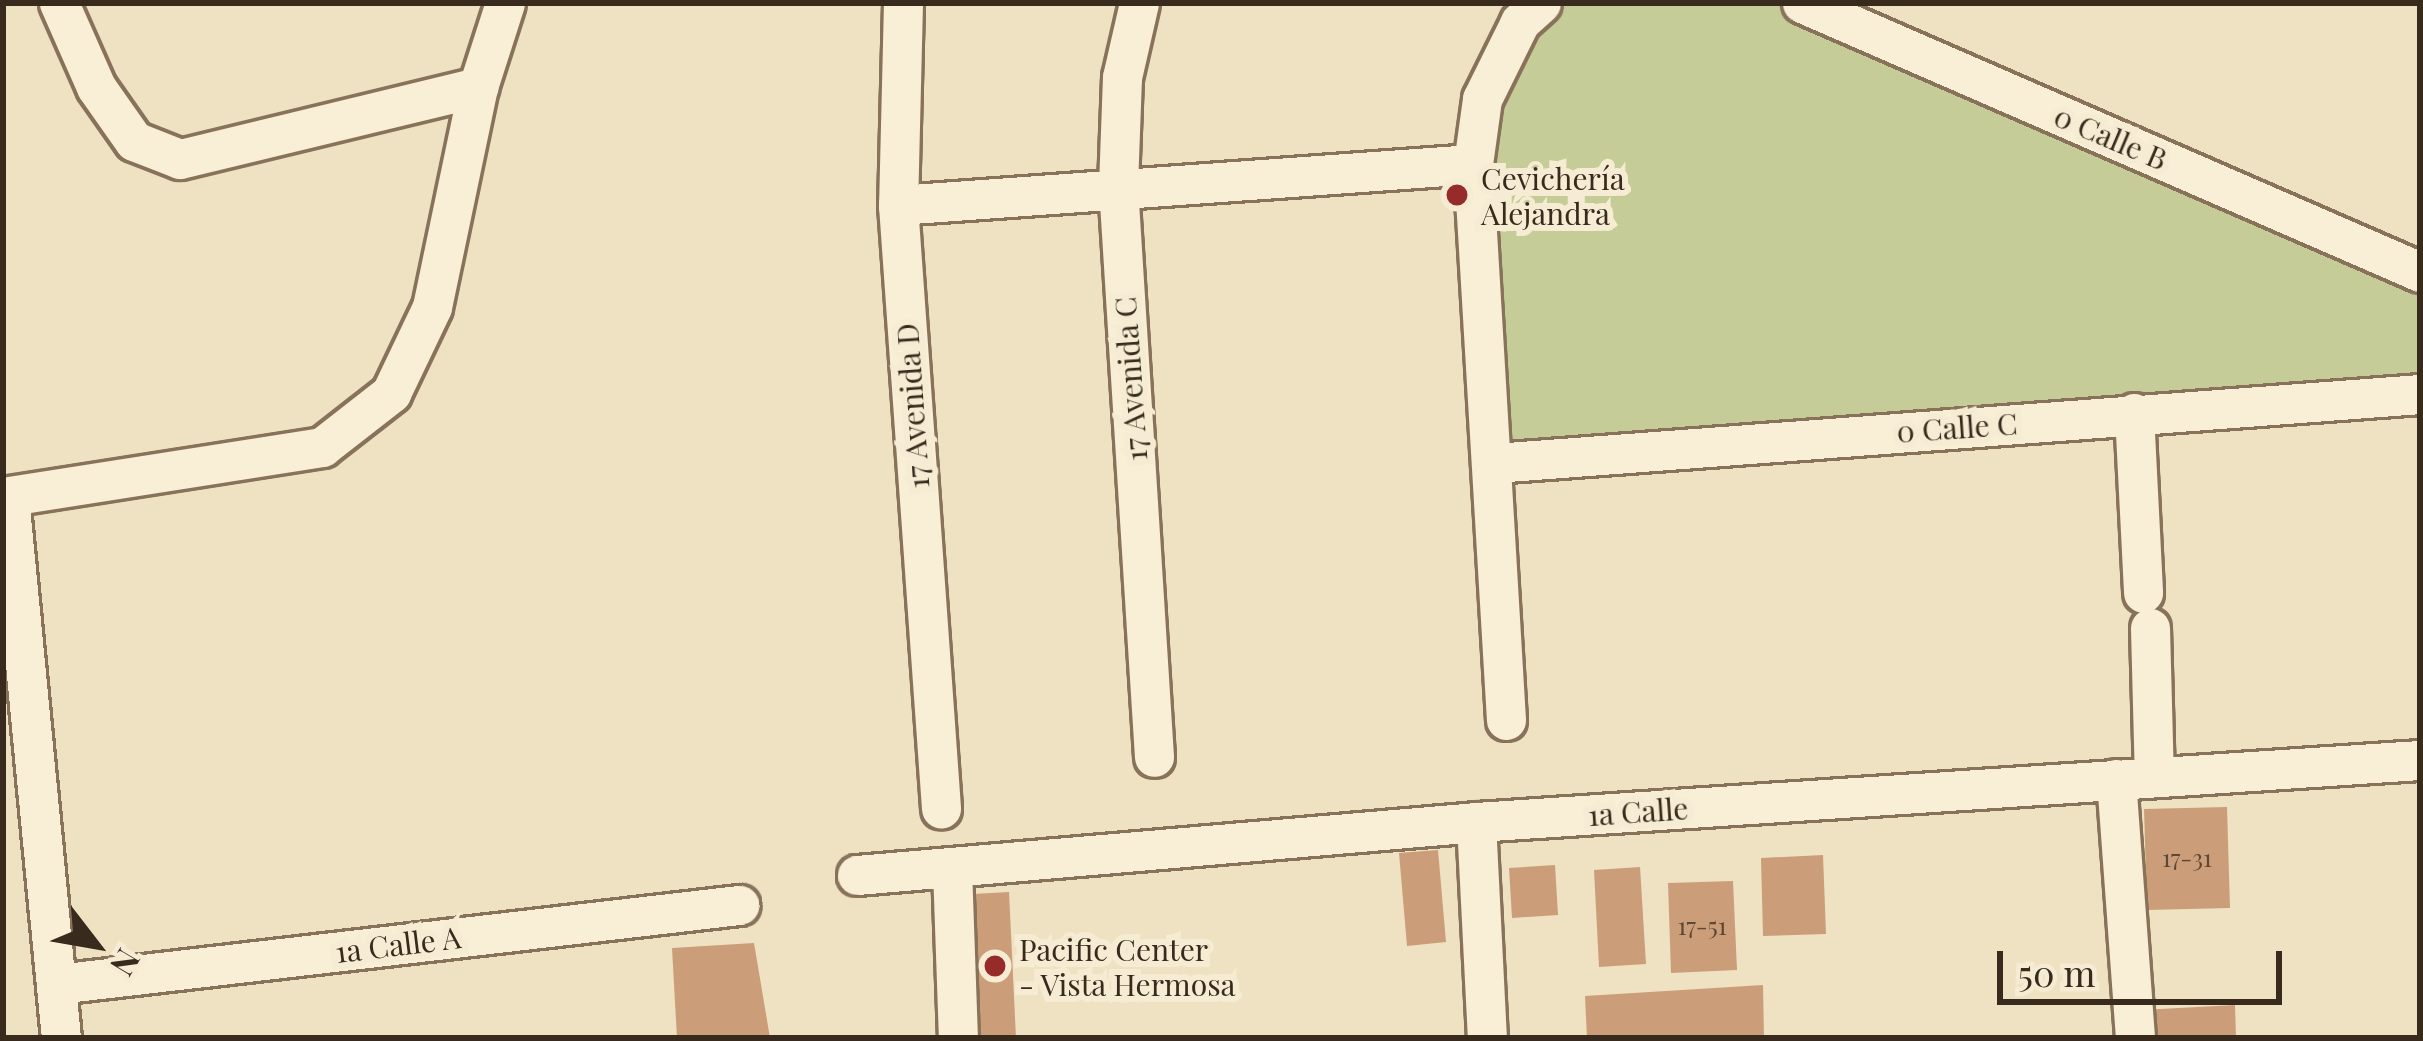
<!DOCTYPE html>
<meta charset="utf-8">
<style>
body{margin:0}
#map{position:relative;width:2423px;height:1041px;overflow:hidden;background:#eee2c3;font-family:"Playfair Display",serif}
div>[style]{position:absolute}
.green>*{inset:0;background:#c5cc97}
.building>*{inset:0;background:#cc9d79}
.roads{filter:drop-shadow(3px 0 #88735a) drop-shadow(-3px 0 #88735a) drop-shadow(0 3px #88735a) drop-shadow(0 -3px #88735a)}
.minor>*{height:39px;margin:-19.5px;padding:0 19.5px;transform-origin:19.5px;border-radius:19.5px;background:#f9efd6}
.dots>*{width:33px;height:33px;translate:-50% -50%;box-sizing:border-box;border:6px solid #f5ecd3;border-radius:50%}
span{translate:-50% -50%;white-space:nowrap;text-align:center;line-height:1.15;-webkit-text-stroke:12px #f5ecd3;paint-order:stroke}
.number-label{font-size:24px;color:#5d4835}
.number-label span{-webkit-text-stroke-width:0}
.street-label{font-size:30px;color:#382b1e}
.poi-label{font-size:30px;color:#382b1e}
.left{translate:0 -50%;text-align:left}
.frame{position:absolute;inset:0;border:6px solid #382b1e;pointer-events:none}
.north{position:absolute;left:36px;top:885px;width:120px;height:120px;-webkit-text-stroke:9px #f5ecd3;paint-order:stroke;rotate:121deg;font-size:33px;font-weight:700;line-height:48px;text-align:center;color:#382b1e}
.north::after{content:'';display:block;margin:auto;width:42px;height:54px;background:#382b1e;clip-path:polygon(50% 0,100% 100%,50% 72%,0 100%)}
.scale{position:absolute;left:1997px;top:951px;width:285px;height:54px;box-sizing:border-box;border:6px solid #382b1e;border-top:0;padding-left:15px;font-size:36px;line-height:42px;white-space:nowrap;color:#382b1e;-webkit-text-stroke:9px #f5ecd3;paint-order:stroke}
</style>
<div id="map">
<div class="green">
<i style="clip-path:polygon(1548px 3px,1788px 3px,2420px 284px,2420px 380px,1499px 457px,1479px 165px,1524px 25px)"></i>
</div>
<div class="building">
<i style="clip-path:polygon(2227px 807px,2230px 908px,2147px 910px,2144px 809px)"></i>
<i style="clip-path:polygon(1438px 850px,1446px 942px,1407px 946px,1399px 853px)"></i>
<i style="clip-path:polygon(1823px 855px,1826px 934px,1763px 936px,1761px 858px)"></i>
<i style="clip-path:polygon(1555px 865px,1558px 915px,1512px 918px,1509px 868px)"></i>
<i style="clip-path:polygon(1640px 867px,1646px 964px,1599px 967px,1594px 870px)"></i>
<i style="clip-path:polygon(1733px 881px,1737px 970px,1671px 973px,1668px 883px)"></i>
<i style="clip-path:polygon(1009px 892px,1016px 1038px,981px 1038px,973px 894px)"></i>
<i style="clip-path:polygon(754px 943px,770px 1038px,677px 1038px,672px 948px)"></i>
<i style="clip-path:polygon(1763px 985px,1764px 1038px,1587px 1038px,1585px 996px)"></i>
<i style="clip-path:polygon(2235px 1005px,2236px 1038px,2143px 1038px,2141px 1010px)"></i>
</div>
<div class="roads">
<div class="minor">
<i style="left:59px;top:3px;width:92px;rotate:66.2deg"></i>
<i style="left:96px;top:87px;width:66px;rotate:54.9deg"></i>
<i style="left:134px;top:141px;width:49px;rotate:21.4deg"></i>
<i style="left:180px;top:159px;width:307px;rotate:-13.6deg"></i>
<i style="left:903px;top:3px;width:202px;rotate:91.4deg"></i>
<i style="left:898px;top:205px;width:605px;rotate:85.92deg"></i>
<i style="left:1139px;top:3px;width:76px;rotate:102.9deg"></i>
<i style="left:1122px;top:77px;width:109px;rotate:92.1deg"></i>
<i style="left:1118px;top:186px;width:572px;rotate:86.39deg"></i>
<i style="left:1802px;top:3px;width:674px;rotate:23.52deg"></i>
<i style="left:898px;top:205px;width:576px;rotate:-4.08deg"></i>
<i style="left:2134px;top:413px;width:180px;rotate:87.1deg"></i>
<i style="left:1494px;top:463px;width:929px;rotate:-4.26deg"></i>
<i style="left:3px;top:497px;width:323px;rotate:-8.9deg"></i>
<i style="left:322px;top:447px;width:88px;rotate:-38deg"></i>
<i style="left:391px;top:393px;width:95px;rotate:-64.5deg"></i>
<i style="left:432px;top:307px;width:225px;rotate:-78.2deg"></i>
<i style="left:478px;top:87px;width:88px;rotate:-72.2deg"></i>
<i style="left:9px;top:497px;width:543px;rotate:84.51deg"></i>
<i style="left:2150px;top:628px;width:148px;rotate:88.5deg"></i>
<i style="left:1506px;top:720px;width:557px;rotate:-93.4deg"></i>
<i style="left:1473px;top:164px;width:66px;rotate:-82.1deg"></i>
<i style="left:1482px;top:99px;width:86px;rotate:-63.7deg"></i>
<i style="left:1520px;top:22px;width:28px;rotate:-42deg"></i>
<i style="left:2116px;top:779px;width:260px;rotate:85.8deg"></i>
<i style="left:1476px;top:822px;width:216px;rotate:87.1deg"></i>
<i style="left:952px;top:868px;width:170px;rotate:88deg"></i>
<i style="left:857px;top:875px;width:621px;rotate:-4.89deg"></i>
<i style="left:1476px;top:822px;width:946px;rotate:-3.76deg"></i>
<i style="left:57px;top:984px;width:687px;rotate:-6.61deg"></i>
</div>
</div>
<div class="dots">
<i style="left:1457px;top:195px;background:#972b2a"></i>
<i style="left:995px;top:966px;background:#972b2a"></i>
</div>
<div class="number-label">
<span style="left:2187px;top:858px">17-31</span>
<span style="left:1702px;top:926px">17-51</span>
</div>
<div class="street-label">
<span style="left:2111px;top:137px;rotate:23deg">0 Calle B</span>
<span style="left:1130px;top:379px;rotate:-94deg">17 Avenida C</span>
<span style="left:912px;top:406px;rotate:-94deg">17 Avenida D</span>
<span style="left:1957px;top:427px;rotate:-4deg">0 Calle C</span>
<span style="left:1638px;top:811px;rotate:-4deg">1a Calle</span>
<span style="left:398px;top:944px;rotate:-7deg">1a Calle A</span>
</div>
<div class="poi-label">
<span class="left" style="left:1481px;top:195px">Cevichería<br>Alejandra</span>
<span class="left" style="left:1019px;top:966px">Pacific Center<br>- Vista Hermosa</span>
</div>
<div class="frame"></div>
<div class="north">N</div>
<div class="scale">50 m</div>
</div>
